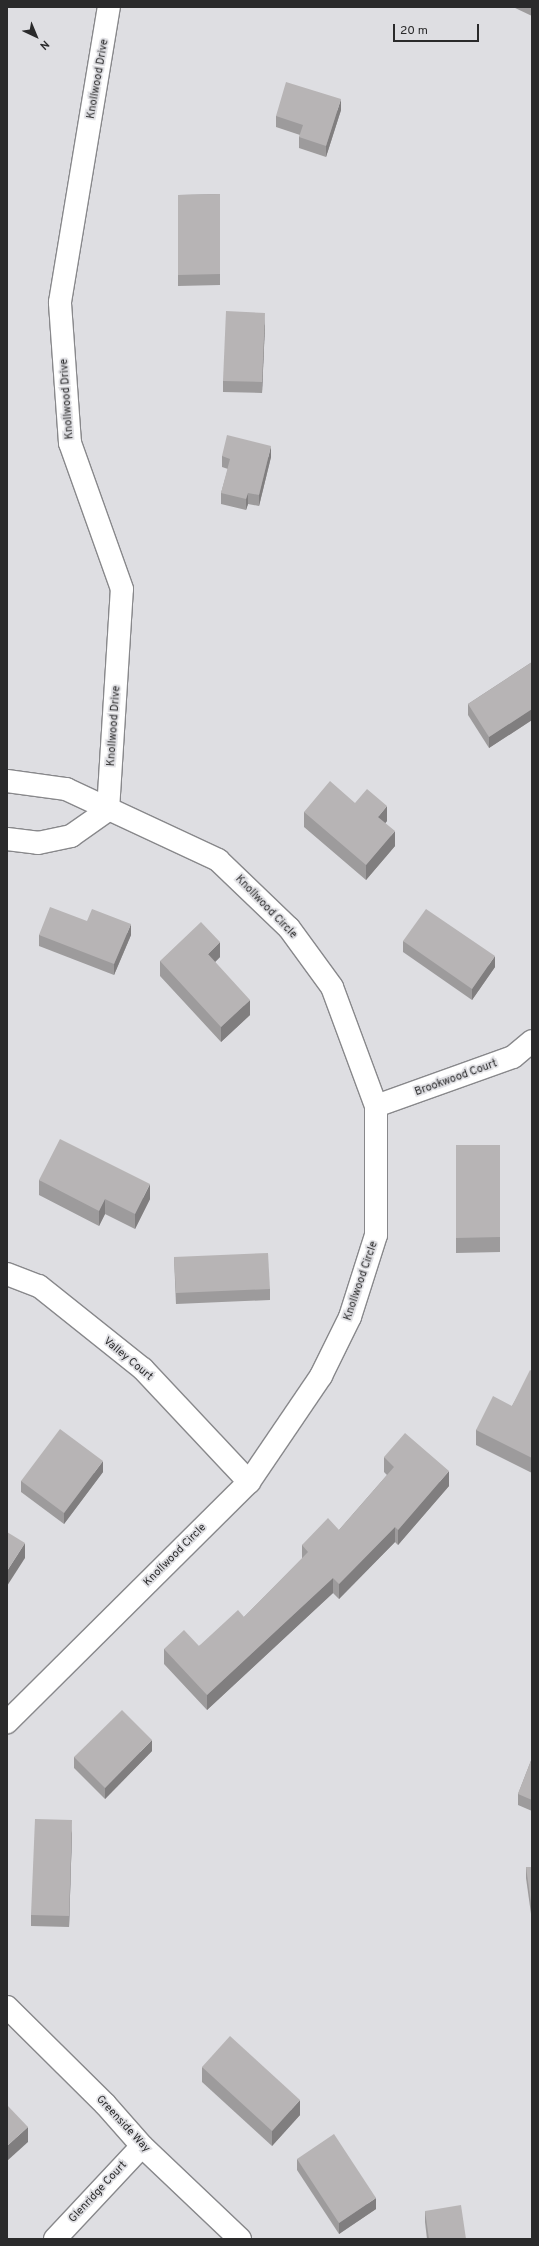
<!DOCTYPE html>
<style>
body{margin:0}
#map{position:relative;width:539px;height:2246px;overflow:hidden;background:#dedee2;font-family:Overpass,sans-serif}
div>[style]{position:absolute}
.roads{filter:drop-shadow(1px 0 #88888b) drop-shadow(-1px 0 #88888b) drop-shadow(0 1px #88888b) drop-shadow(0 -1px #88888b)}
.minor>*{height:22px;margin:-11px;padding:0 11px;transform-origin:11px;border-radius:11px;background:#fff}
.wall>*{inset:0;background:#9d9b9c}
.shaded-wall>*{inset:0;background:#807e7f}
.building>*{inset:0;background:#b7b4b5}
span{translate:-50% -50%;white-space:nowrap;text-align:center;line-height:1.15;-webkit-text-stroke:3.5px #dedee2;paint-order:stroke}
.street-label{font-size:11px;color:#2a2a2b}
.frame{position:absolute;inset:0;border:8px solid #2a2a2b;pointer-events:none}
.north{position:absolute;left:16px;top:16px;width:40px;height:40px;-webkit-text-stroke:3px #dedee2;paint-order:stroke;rotate:136deg;font-size:11px;font-weight:700;line-height:16px;text-align:center;color:#2a2a2b}
.north::after{content:'';display:block;margin:auto;width:14px;height:18px;background:#2a2a2b;clip-path:polygon(50% 0,100% 100%,50% 72%,0 100%)}
.scale{position:absolute;left:393px;top:24px;width:86px;height:18px;box-sizing:border-box;border:2px solid #2a2a2b;border-top:0;padding-left:5px;font-size:12px;line-height:14px;white-space:nowrap;color:#2a2a2b;-webkit-text-stroke:3px #dedee2;paint-order:stroke}
</style>
<div id="map">
<div class="roads">
<div class="minor">
<i style="left:7px;top:781px;width:60px;rotate:7.7deg"></i>
<i style="left:66px;top:789px;width:168px;rotate:25deg"></i>
<i style="left:218px;top:860px;width:98px;rotate:43.8deg"></i>
<i style="left:289px;top:928px;width:73px;rotate:53.9deg"></i>
<i style="left:332px;top:987px;width:127px;rotate:69.7deg"></i>
<i style="left:376px;top:1106px;width:129px;rotate:90deg"></i>
<i style="left:376px;top:1235px;width:86px;rotate:107.6deg"></i>
<i style="left:350px;top:1317px;width:66px;rotate:116.2deg"></i>
<i style="left:321px;top:1376px;width:128px;rotate:124.2deg"></i>
<i style="left:249px;top:1482px;width:341px;rotate:135.2deg"></i>
<i style="left:108px;top:810px;width:221px;rotate:-86.4deg"></i>
<i style="left:122px;top:589px;width:155px;rotate:-109.6deg"></i>
<i style="left:70px;top:443px;width:141px;rotate:-94.1deg"></i>
<i style="left:60px;top:302px;width:299px;rotate:-80.6deg"></i>
<i style="left:7px;top:839px;width:31px;rotate:7deg"></i>
<i style="left:38px;top:843px;width:34px;rotate:-12deg"></i>
<i style="left:71px;top:836px;width:45px;rotate:-35.1deg"></i>
<i style="left:376px;top:1106px;width:145px;rotate:-19.7deg"></i>
<i style="left:513px;top:1057px;width:25px;rotate:-40deg"></i>
<i style="left:7px;top:1274px;width:34px;rotate:21deg"></i>
<i style="left:39px;top:1286px;width:133px;rotate:38.6deg"></i>
<i style="left:143px;top:1369px;width:155px;rotate:46.8deg"></i>
<i style="left:7px;top:2007px;width:138px;rotate:44.7deg"></i>
<i style="left:105px;top:2104px;width:56px;rotate:48.6deg"></i>
<i style="left:142px;top:2146px;width:135px;rotate:43.5deg"></i>
<i style="left:55px;top:2239px;width:127px;rotate:-46.9deg"></i>
</div>
</div>
<div class="wall">
<i style="clip-path:polygon(513px 7px,532px 7px,532px 16px)"></i>
<i style="clip-path:polygon(341px 110px,326px 157px,299px 148px,299px 137px,300px 135px,276px 127px,276px 116px)"></i>
<i style="clip-path:polygon(220px 194px,220px 285px,178px 286px,178px 195px)"></i>
<i style="clip-path:polygon(265px 324px,262px 393px,223px 392px,223px 381px)"></i>
<i style="clip-path:polygon(222px 456px,271px 457px,259px 506px,248px 504px,246px 510px,221px 504px,221px 493px,228px 469px,222px 467px)"></i>
<i style="clip-path:polygon(532px 662px,532px 720px,489px 748px,468px 715px,468px 704px)"></i>
<i style="clip-path:polygon(355px 803px,387px 821px,385px 823px,395px 846px,366px 880px,304px 827px,304px 812px)"></i>
<i style="clip-path:polygon(87px 921px,131px 935px,114px 975px,39px 946px,39px 935px)"></i>
<i style="clip-path:polygon(403px 941px,495px 967px,472px 1000px,403px 952px)"></i>
<i style="clip-path:polygon(220px 957px,215px 962px,250px 1015px,221px 1042px,160px 976px,160px 961px)"></i>
<i style="clip-path:polygon(456px 1145px,500px 1145px,500px 1252px,456px 1253px)"></i>
<i style="clip-path:polygon(39px 1180px,150px 1199px,135px 1229px,105px 1214px,99px 1226px,39px 1195px)"></i>
<i style="clip-path:polygon(174px 1257px,270px 1289px,270px 1300px,176px 1304px)"></i>
<i style="clip-path:polygon(532px 1371px,532px 1473px,476px 1445px,476px 1430px,512px 1406px)"></i>
<i style="clip-path:polygon(384px 1457px,449px 1486px,398px 1545px,395px 1542px,339px 1599px,333px 1593px,207px 1710px,164px 1664px,164px 1649px,199px 1646px,244px 1617px,302px 1559px,302px 1545px,339px 1530px,387px 1475px,384px 1472px)"></i>
<i style="clip-path:polygon(103px 1472px,64px 1524px,21px 1492px,21px 1481px)"></i>
<i style="clip-path:polygon(152px 1751px,105px 1799px,74px 1768px,74px 1757px)"></i>
<i style="clip-path:polygon(532px 1758px,532px 1811px,518px 1805px,518px 1794px)"></i>
<i style="clip-path:polygon(72px 1831px,69px 1927px,31px 1926px,31px 1915px)"></i>
<i style="clip-path:polygon(526px 1867px,532px 1867px,532px 1921px,526px 1878px)"></i>
<i style="clip-path:polygon(202px 2067px,300px 2115px,272px 2146px,202px 2082px)"></i>
<i style="clip-path:polygon(297px 2159px,376px 2209px,339px 2234px,297px 2170px)"></i>
<i style="clip-path:polygon(425px 2211px,466px 2239px,427px 2239px,425px 2222px)"></i>
</div>
<div class="shaded-wall">
<i style="clip-path:polygon(341px 99px,341px 110px,326px 157px,326px 146px)"></i>
<i style="clip-path:polygon(265px 313px,265px 324px,262px 393px,262px 382px)"></i>
<i style="clip-path:polygon(271px 446px,271px 457px,259px 506px,259px 495px)"></i>
<i style="clip-path:polygon(248px 493px,248px 504px,246px 510px,246px 499px)"></i>
<i style="clip-path:polygon(532px 709px,532px 720px,489px 748px,489px 737px)"></i>
<i style="clip-path:polygon(387px 806px,387px 821px,378px 832px,378px 817px)"></i>
<i style="clip-path:polygon(395px 831px,395px 846px,366px 880px,366px 865px)"></i>
<i style="clip-path:polygon(131px 924px,131px 935px,114px 975px,114px 964px)"></i>
<i style="clip-path:polygon(220px 942px,220px 957px,208px 969px,208px 954px)"></i>
<i style="clip-path:polygon(495px 956px,495px 967px,472px 1000px,472px 989px)"></i>
<i style="clip-path:polygon(250px 1000px,250px 1015px,221px 1042px,221px 1027px)"></i>
<i style="clip-path:polygon(150px 1184px,150px 1199px,135px 1229px,135px 1214px)"></i>
<i style="clip-path:polygon(105px 1199px,105px 1214px,99px 1226px,99px 1211px)"></i>
<i style="clip-path:polygon(103px 1461px,103px 1472px,64px 1524px,64px 1513px)"></i>
<i style="clip-path:polygon(449px 1471px,449px 1486px,398px 1545px,398px 1530px)"></i>
<i style="clip-path:polygon(395px 1527px,395px 1542px,339px 1599px,339px 1584px)"></i>
<i style="clip-path:polygon(25px 1543px,25px 1558px,7px 1586px,7px 1571px)"></i>
<i style="clip-path:polygon(333px 1578px,333px 1593px,207px 1710px,207px 1695px)"></i>
<i style="clip-path:polygon(152px 1740px,152px 1751px,105px 1799px,105px 1788px)"></i>
<i style="clip-path:polygon(72px 1820px,72px 1831px,69px 1927px,69px 1916px)"></i>
<i style="clip-path:polygon(300px 2100px,300px 2115px,272px 2146px,272px 2131px)"></i>
<i style="clip-path:polygon(28px 2127px,28px 2142px,7px 2161px,7px 2146px)"></i>
<i style="clip-path:polygon(376px 2198px,376px 2209px,339px 2234px,339px 2223px)"></i>
</div>
<div class="building">
<i style="clip-path:polygon(286px 82px,341px 99px,326px 146px,299px 137px,303px 125px,276px 116px)"></i>
<i style="clip-path:polygon(220px 194px,220px 274px,178px 275px,178px 195px)"></i>
<i style="clip-path:polygon(226px 311px,265px 313px,262px 382px,223px 381px)"></i>
<i style="clip-path:polygon(227px 435px,271px 446px,259px 495px,248px 493px,246px 499px,221px 493px,230px 459px,222px 456px)"></i>
<i style="clip-path:polygon(532px 662px,532px 709px,489px 737px,468px 704px)"></i>
<i style="clip-path:polygon(330px 781px,355px 803px,367px 789px,387px 806px,378px 817px,395px 831px,366px 865px,304px 812px)"></i>
<i style="clip-path:polygon(50px 907px,87px 921px,92px 909px,131px 924px,114px 964px,39px 935px)"></i>
<i style="clip-path:polygon(426px 909px,495px 956px,472px 989px,403px 941px)"></i>
<i style="clip-path:polygon(201px 922px,220px 942px,208px 954px,250px 1000px,221px 1027px,160px 961px)"></i>
<i style="clip-path:polygon(60px 1139px,150px 1184px,135px 1214px,105px 1199px,99px 1211px,39px 1180px)"></i>
<i style="clip-path:polygon(456px 1145px,500px 1145px,500px 1237px,456px 1238px)"></i>
<i style="clip-path:polygon(268px 1253px,270px 1289px,176px 1293px,174px 1257px)"></i>
<i style="clip-path:polygon(530px 1370px,532px 1371px,532px 1458px,476px 1430px,493px 1396px,512px 1406px)"></i>
<i style="clip-path:polygon(60px 1429px,103px 1461px,64px 1513px,21px 1481px)"></i>
<i style="clip-path:polygon(405px 1433px,449px 1471px,398px 1530px,395px 1527px,339px 1584px,333px 1578px,207px 1695px,164px 1649px,184px 1630px,199px 1646px,238px 1610px,244px 1617px,308px 1552px,302px 1545px,328px 1518px,339px 1530px,394px 1467px,384px 1457px)"></i>
<i style="clip-path:polygon(7px 1532px,25px 1543px,7px 1571px)"></i>
<i style="clip-path:polygon(122px 1710px,152px 1740px,105px 1788px,74px 1757px)"></i>
<i style="clip-path:polygon(532px 1758px,532px 1800px,518px 1794px)"></i>
<i style="clip-path:polygon(35px 1819px,72px 1820px,69px 1916px,31px 1915px)"></i>
<i style="clip-path:polygon(526px 1867px,532px 1867px,532px 1910px)"></i>
<i style="clip-path:polygon(230px 2036px,300px 2100px,272px 2131px,202px 2067px)"></i>
<i style="clip-path:polygon(7px 2105px,28px 2127px,7px 2146px)"></i>
<i style="clip-path:polygon(334px 2134px,376px 2198px,339px 2223px,297px 2159px)"></i>
<i style="clip-path:polygon(461px 2205px,466px 2239px,429px 2239px,425px 2211px)"></i>
</div>
<div class="street-label">
<span style="left:98px;top:79px;rotate:-80deg">Knollwood Drive</span>
<span style="left:67px;top:399px;rotate:-94deg">Knollwood Drive</span>
<span style="left:114px;top:726px;rotate:-86deg">Knollwood Drive</span>
<span style="left:266px;top:907px;rotate:46deg">Knollwood Circle</span>
<span style="left:456px;top:1078px;rotate:-20deg">Brookwood Court</span>
<span style="left:361px;top:1281px;rotate:-71deg">Knollwood Circle</span>
<span style="left:128px;top:1359px;rotate:40deg">Valley Court</span>
<span style="left:175px;top:1555px;rotate:-45deg">Knollwood Circle</span>
<span style="left:123px;top:2124px;rotate:47deg">Greenside Way</span>
<span style="left:98px;top:2192px;rotate:-47deg">Glenridge Court</span>
</div>
<div class="frame"></div>
<div class="north">N</div>
<div class="scale">20 m</div>
</div>
